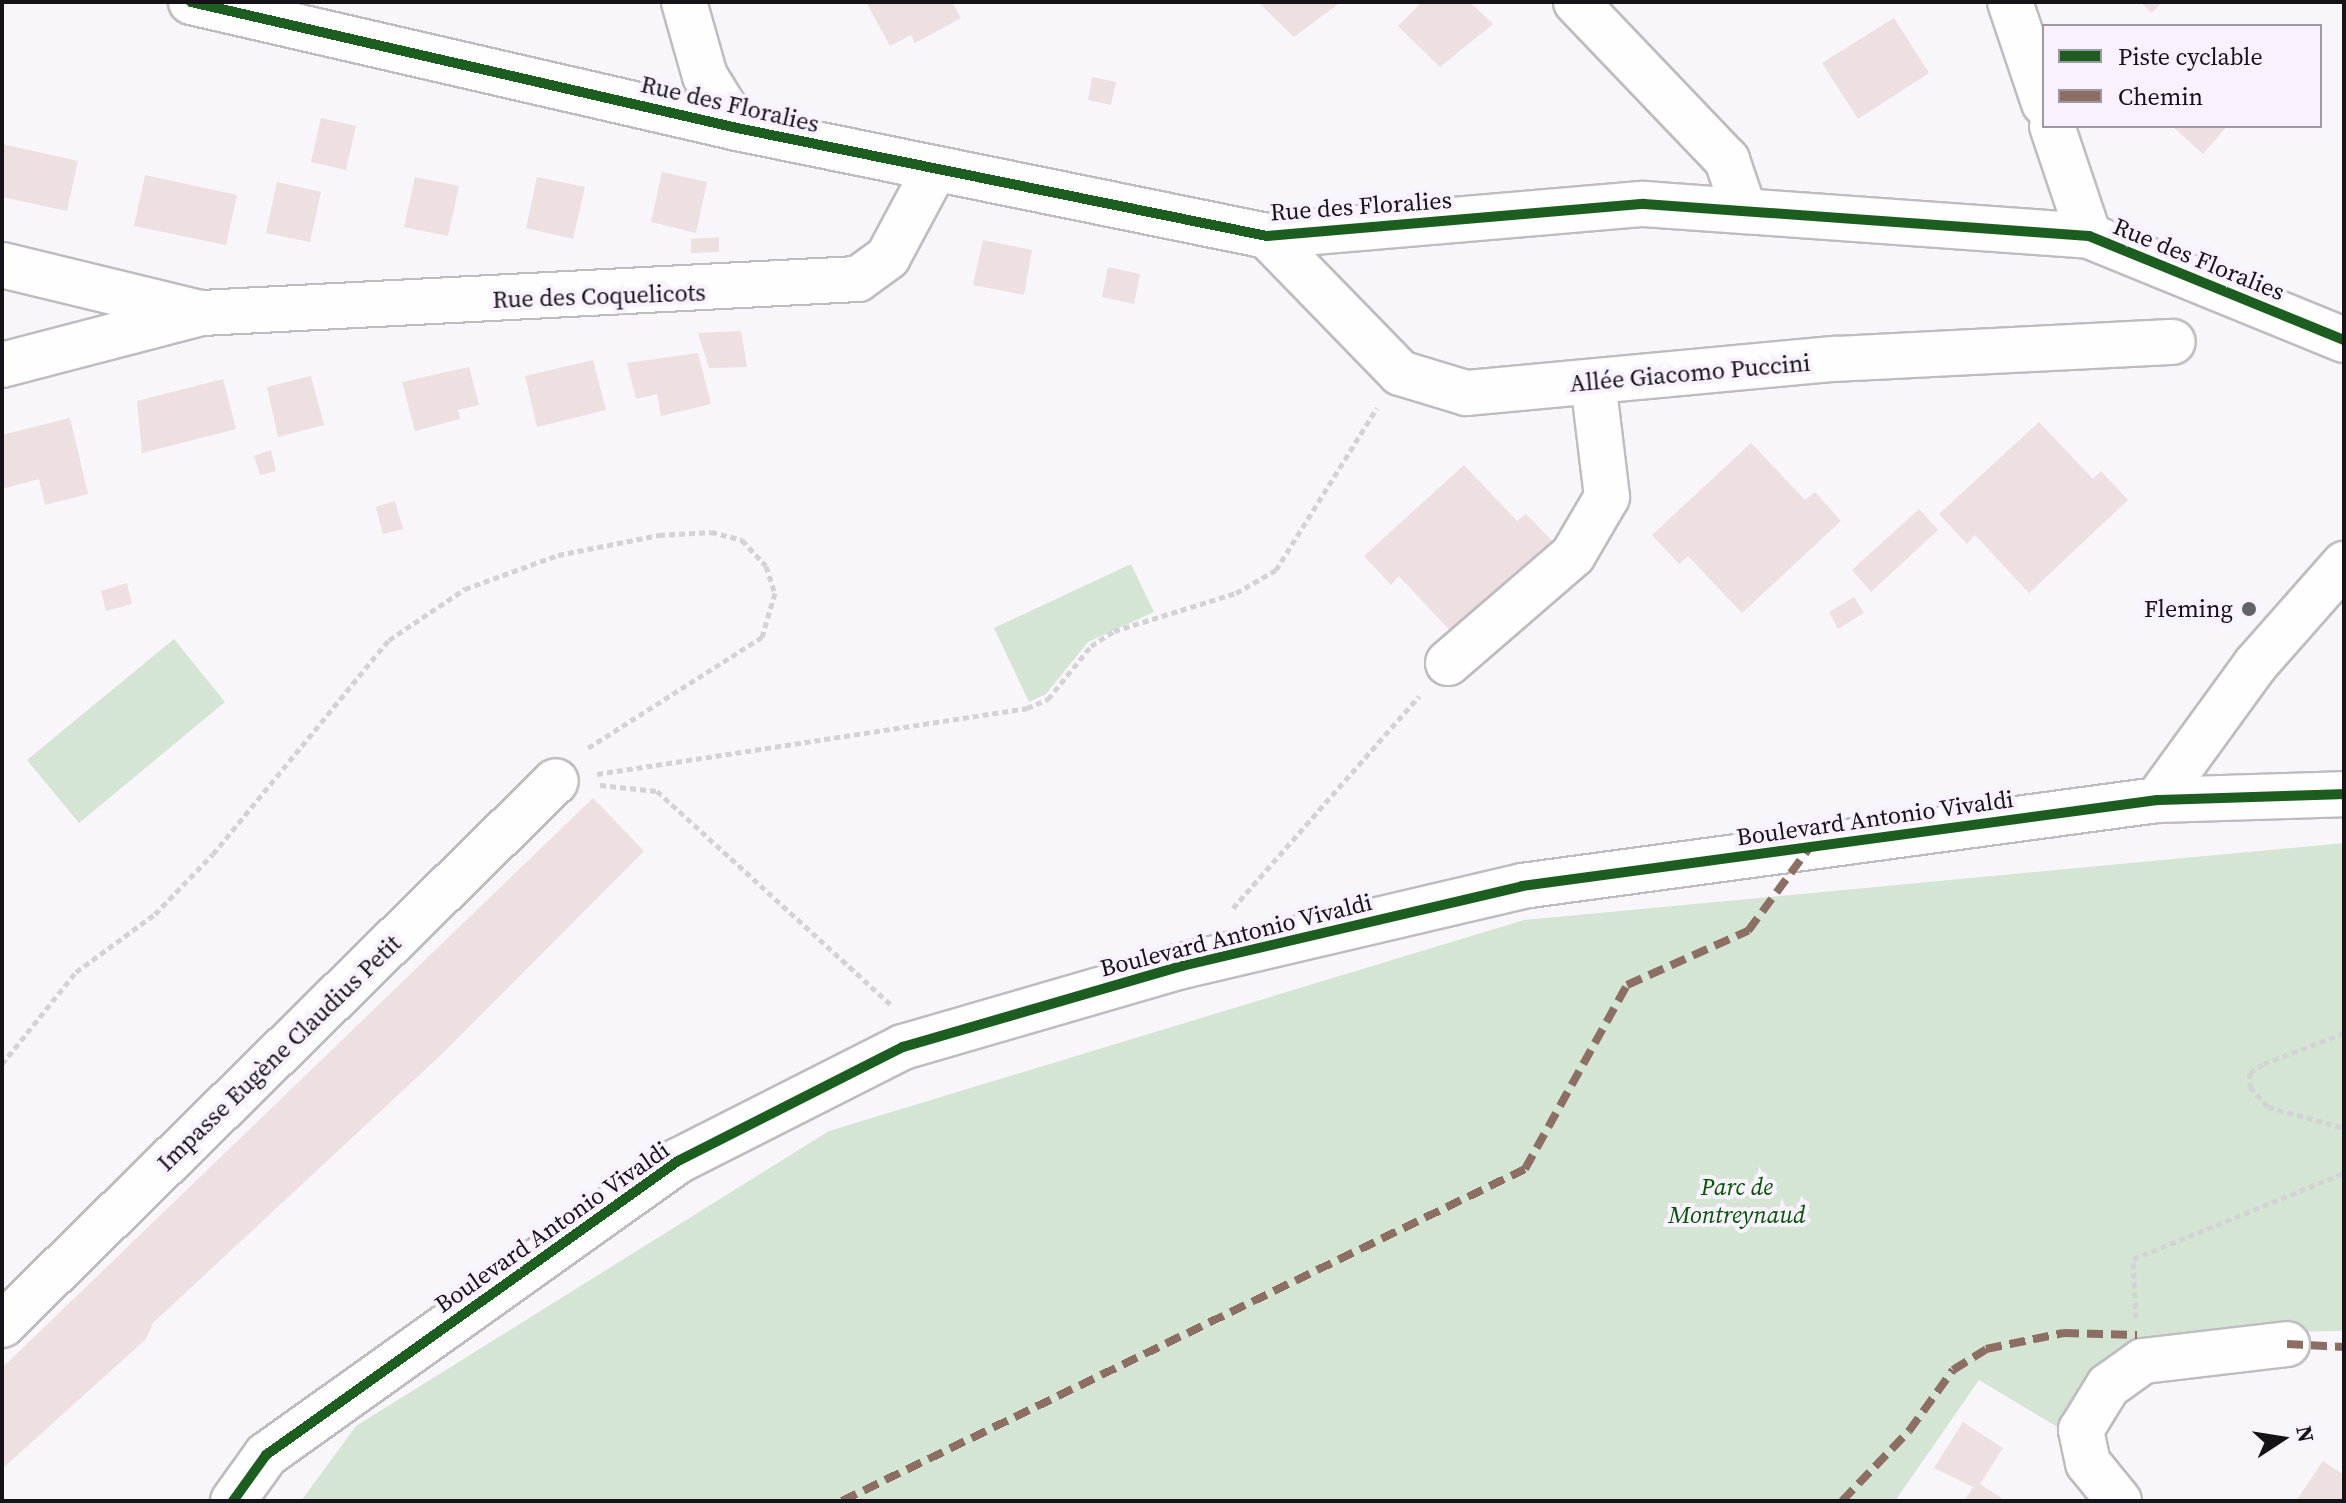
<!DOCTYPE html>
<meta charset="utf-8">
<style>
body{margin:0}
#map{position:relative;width:2346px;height:1503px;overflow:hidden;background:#f8f5fb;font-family:"Source Serif 4",serif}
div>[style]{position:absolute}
.green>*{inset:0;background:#d4e6d3}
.building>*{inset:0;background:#eedfe1}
.path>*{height:5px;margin-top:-2.5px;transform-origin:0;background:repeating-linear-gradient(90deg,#d3d2d4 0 6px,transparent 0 10px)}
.roads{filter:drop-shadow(2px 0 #bfbcc1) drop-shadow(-2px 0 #bfbcc1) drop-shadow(0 2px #bfbcc1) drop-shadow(0 -2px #bfbcc1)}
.minor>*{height:44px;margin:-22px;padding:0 22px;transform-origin:22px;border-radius:22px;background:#fefefe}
.quiet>*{height:8px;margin-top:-4px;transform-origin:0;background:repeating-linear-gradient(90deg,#8d6e63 0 16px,transparent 0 24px)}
.cycleway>*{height:10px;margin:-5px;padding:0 5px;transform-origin:5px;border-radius:5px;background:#1b5e20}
.dots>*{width:22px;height:22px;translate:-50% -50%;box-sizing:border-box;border:4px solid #f9f2fe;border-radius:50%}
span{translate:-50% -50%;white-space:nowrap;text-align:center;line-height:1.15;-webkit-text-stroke:8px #f9f2fe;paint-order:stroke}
.street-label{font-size:24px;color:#161318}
.poi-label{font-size:24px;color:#161318}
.right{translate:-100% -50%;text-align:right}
.park-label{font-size:24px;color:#025501;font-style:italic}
.frame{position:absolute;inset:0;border:4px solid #161318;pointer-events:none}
.legend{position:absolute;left:2042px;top:24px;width:280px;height:104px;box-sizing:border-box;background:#f9f2fe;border:2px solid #9e99a2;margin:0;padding:10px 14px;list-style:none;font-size:24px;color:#161318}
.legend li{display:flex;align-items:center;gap:16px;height:40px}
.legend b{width:40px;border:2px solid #9e99a2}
.north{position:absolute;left:2242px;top:1399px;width:80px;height:80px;-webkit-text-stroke:6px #f9f2fe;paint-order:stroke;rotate:78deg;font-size:22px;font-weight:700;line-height:32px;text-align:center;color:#161318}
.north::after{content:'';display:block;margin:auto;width:28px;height:36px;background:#161318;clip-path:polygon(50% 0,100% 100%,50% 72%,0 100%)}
</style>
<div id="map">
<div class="green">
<i style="clip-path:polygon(1131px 564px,1154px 612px,1088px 642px,1046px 694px,1029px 702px,994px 628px)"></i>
<i style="clip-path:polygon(174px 639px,225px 702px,79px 823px,27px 760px)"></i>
<i style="clip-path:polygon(2344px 843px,2344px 1331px,2202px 1333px,2113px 1355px,2059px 1428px,1979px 1380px,1895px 1501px,301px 1501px,356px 1426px,829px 1131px,1524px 920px)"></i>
</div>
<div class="building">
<i style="clip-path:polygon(866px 2px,952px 2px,961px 18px,915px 43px,911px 35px,890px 46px)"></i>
<i style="clip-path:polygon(1258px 2px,1341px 2px,1294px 37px)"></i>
<i style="clip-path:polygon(1422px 2px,1470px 2px,1493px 24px,1440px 67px,1398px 26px)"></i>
<i style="clip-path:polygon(2140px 2px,2162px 2px,2152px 13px)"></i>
<i style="clip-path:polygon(1894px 18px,1929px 73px,1858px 119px,1822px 63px)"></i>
<i style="clip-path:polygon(1092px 77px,1116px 82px,1111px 105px,1088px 100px)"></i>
<i style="clip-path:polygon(321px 118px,356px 126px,346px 170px,311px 162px)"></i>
<i style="clip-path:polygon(2172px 126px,2227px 126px,2203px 154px)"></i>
<i style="clip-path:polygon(2px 144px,78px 161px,67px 211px,2px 197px)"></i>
<i style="clip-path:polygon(662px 172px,707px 182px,696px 233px,651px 222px)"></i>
<i style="clip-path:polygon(145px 175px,237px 195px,226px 245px,134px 226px)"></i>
<i style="clip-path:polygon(415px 177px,459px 186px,448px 236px,404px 227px)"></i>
<i style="clip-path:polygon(537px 177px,585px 187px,573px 239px,526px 228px)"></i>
<i style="clip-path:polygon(277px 182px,321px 192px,310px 242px,266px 233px)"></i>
<i style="clip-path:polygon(719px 237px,719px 252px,691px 253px,691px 239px)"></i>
<i style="clip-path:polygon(983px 240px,1032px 250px,1024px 295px,973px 285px)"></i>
<i style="clip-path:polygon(1108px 267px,1140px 274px,1134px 304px,1102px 297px)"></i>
<i style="clip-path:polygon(741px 331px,747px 367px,709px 368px,698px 333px)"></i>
<i style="clip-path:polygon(698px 353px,711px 404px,661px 416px,657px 394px,636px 399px,627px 363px)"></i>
<i style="clip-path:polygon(593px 360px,606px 410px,537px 427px,525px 376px)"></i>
<i style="clip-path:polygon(469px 367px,479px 405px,458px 410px,460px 419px,415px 431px,402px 382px)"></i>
<i style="clip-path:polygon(311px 376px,324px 425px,278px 437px,267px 387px)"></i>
<i style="clip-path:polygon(223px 379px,236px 429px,142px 453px,137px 401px)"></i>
<i style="clip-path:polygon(70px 418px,88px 494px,45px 505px,39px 479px,2px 489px,2px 435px)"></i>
<i style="clip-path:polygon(2039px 422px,2093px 479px,2101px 471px,2128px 500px,2029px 593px,1975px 535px,1967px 544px,1939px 514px)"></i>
<i style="clip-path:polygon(1751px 443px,1805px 500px,1815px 492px,1841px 521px,1742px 613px,1688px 556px,1679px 564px,1652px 535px)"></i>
<i style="clip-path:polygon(271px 450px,276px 471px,260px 475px,254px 456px)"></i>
<i style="clip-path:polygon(1464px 465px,1517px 521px,1526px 514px,1554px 543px,1454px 635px,1399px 576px,1391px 585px,1364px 556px)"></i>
<i style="clip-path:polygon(395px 501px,403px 529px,383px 534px,376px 507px)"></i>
<i style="clip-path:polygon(1919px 509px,1938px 530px,1871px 592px,1852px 570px)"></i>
<i style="clip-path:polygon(127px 583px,132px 604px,106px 611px,101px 591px)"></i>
<i style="clip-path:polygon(1854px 597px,1864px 613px,1838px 629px,1829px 612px)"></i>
<i style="clip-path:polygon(593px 798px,644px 851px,442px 1054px,153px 1323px,146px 1339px,2px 1469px,2px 1368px)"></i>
<i style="clip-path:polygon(1963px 1422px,2003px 1448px,1980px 1484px,2006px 1501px,1964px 1501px,1973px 1487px,1934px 1468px)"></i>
<i style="clip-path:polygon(2323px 1461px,2344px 1475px,2344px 1501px,2296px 1501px)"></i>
</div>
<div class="path">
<i style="left:597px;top:774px;width:435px;rotate:-8.7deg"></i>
<i style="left:1027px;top:708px;width:23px;rotate:-23deg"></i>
<i style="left:1048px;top:699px;width:68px;rotate:-50.9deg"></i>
<i style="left:1091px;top:646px;width:27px;rotate:-33deg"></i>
<i style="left:1114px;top:631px;width:128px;rotate:-17.3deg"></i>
<i style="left:1236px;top:593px;width:46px;rotate:-29.9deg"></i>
<i style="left:1276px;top:570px;width:191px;rotate:-58.1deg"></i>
<i style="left:600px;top:785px;width:57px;rotate:6deg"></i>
<i style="left:657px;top:791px;width:316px;rotate:42.4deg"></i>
<i style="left:1233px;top:908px;width:282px;rotate:-48.7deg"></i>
<i style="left:2344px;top:1033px;width:87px;rotate:159.1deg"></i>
<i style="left:2263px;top:1064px;width:16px;rotate:145deg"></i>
<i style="left:2250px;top:1073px;width:14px;rotate:90deg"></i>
<i style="left:2250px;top:1087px;width:27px;rotate:48deg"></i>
<i style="left:2268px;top:1107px;width:79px;rotate:15.4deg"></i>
<i style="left:2px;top:1064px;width:118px;rotate:-51.2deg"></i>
<i style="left:76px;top:972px;width:98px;rotate:-36.3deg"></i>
<i style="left:155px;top:914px;width:83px;rotate:-46deg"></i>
<i style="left:213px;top:854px;width:277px;rotate:-50.6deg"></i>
<i style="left:389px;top:640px;width:92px;rotate:-33.9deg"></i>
<i style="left:465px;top:589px;width:99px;rotate:-20.1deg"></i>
<i style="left:558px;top:555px;width:103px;rotate:-11.2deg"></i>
<i style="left:659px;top:535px;width:52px;rotate:-3.3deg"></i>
<i style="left:711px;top:532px;width:32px;rotate:14deg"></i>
<i style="left:742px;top:540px;width:35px;rotate:47deg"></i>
<i style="left:766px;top:566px;width:28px;rotate:72deg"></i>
<i style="left:775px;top:593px;width:46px;rotate:106.5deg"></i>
<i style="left:762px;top:637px;width:209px;rotate:147.5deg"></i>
<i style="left:2136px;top:1318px;width:59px;rotate:-92.9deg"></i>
<i style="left:2133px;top:1259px;width:228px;rotate:-22.2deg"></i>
</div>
<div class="roads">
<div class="minor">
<i style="left:191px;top:2px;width:560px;rotate:12.99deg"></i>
<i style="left:737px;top:128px;width:541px;rotate:11.52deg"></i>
<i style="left:1267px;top:236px;width:378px;rotate:-4.9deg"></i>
<i style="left:1644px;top:204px;width:446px;rotate:4.1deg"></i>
<i style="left:2089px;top:236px;width:275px;rotate:22.2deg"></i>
<i style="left:684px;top:2px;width:77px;rotate:74.2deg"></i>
<i style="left:705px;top:76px;width:61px;rotate:58.4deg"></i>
<i style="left:1576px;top:2px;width:219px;rotate:46.3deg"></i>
<i style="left:1727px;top:160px;width:50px;rotate:71.2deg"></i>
<i style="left:2010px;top:2px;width:107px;rotate:71.4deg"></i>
<i style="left:2052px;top:126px;width:116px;rotate:71.4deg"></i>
<i style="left:1267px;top:236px;width:191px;rotate:45.8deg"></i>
<i style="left:1400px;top:373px;width:69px;rotate:16.9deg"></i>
<i style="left:1466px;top:393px;width:371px;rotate:-5.3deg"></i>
<i style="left:1835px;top:359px;width:338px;rotate:-2.9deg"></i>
<i style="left:2px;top:265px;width:200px;rotate:13.6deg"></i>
<i style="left:2px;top:365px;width:207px;rotate:-14.6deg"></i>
<i style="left:202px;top:313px;width:657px;rotate:-2.97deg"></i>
<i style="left:858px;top:279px;width:37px;rotate:-36deg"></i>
<i style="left:888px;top:257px;width:100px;rotate:-61.9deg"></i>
<i style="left:1448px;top:663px;width:165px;rotate:-40.8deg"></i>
<i style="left:1573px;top:555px;width:67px;rotate:-59.6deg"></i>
<i style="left:1607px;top:497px;width:116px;rotate:-96.9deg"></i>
<i style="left:2157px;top:800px;width:167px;rotate:-54deg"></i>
<i style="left:2255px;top:665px;width:135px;rotate:-48.6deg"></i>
<i style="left:2px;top:1325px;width:776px;rotate:-44.48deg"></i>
<i style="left:233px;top:1501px;width:57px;rotate:-54.3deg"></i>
<i style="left:266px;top:1455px;width:506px;rotate:-35.51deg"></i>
<i style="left:678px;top:1161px;width:252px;rotate:-26.9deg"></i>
<i style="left:903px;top:1047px;width:291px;rotate:-16.2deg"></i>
<i style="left:1182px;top:966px;width:349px;rotate:-13.2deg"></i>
<i style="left:1522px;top:886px;width:641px;rotate:-7.71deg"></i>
<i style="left:2157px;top:800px;width:187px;rotate:-1.8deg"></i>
<i style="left:2119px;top:1501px;width:49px;rotate:-129.2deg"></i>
<i style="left:2088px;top:1463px;width:34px;rotate:-102deg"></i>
<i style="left:2081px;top:1430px;width:52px;rotate:-58.5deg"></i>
<i style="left:2108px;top:1386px;width:43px;rotate:-35.5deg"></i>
<i style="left:2143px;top:1361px;width:145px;rotate:-6.7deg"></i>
</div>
</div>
<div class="quiet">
<i style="left:2287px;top:1344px;width:57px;rotate:3deg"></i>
<i style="left:842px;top:1501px;width:759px;rotate:-25.92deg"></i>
<i style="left:1525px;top:1169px;width:210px;rotate:-61deg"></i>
<i style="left:1627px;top:985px;width:133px;rotate:-24.1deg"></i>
<i style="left:1748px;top:931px;width:104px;rotate:-53.6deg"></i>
<i style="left:1842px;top:1501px;width:97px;rotate:-46.3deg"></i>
<i style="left:1909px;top:1431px;width:75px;rotate:-54.2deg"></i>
<i style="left:1953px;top:1370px;width:39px;rotate:-32deg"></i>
<i style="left:1986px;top:1349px;width:79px;rotate:-11.7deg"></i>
<i style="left:2063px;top:1333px;width:74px;rotate:1.5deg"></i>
</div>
<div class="cycleway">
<i style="left:191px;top:2px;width:560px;rotate:12.99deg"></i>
<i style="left:737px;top:128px;width:541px;rotate:11.52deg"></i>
<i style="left:1267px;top:236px;width:378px;rotate:-4.9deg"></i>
<i style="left:1644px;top:204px;width:446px;rotate:4.1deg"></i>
<i style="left:2089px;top:236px;width:275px;rotate:22.2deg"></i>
<i style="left:233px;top:1501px;width:57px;rotate:-54.3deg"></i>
<i style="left:266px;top:1455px;width:506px;rotate:-35.51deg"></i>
<i style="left:678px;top:1161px;width:252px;rotate:-26.9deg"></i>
<i style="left:903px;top:1047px;width:291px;rotate:-16.2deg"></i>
<i style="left:1182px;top:966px;width:349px;rotate:-13.2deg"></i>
<i style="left:1522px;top:886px;width:641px;rotate:-7.71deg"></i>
<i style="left:2157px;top:800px;width:187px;rotate:-1.8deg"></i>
</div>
<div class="dots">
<i style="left:2249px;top:609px;background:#656267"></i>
</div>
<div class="street-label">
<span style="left:730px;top:104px;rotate:13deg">Rue des Floralies</span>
<span style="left:1361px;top:206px;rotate:-4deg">Rue des Floralies</span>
<span style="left:2199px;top:259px;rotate:22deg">Rue des Floralies</span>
<span style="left:599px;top:296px;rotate:-2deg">Rue des Coquelicots</span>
<span style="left:1690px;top:373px;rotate:-5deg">Allée Giacomo Puccini</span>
<span style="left:1875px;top:818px;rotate:-8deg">Boulevard Antonio Vivaldi</span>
<span style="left:1236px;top:935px;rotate:-14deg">Boulevard Antonio Vivaldi</span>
<span style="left:279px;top:1053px;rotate:-44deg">Impasse Eugène Claudius Petit</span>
<span style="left:552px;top:1227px;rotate:-35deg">Boulevard Antonio Vivaldi</span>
</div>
<div class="poi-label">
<span class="right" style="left:2233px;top:609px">Fleming</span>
</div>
<div class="park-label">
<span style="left:1737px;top:1201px">Parc de<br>Montreynaud</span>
</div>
<div class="frame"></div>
<ul class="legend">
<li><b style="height:10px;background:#1b5e20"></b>Piste cyclable</li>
<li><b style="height:10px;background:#8d6e63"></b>Chemin</li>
</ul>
<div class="north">N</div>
</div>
